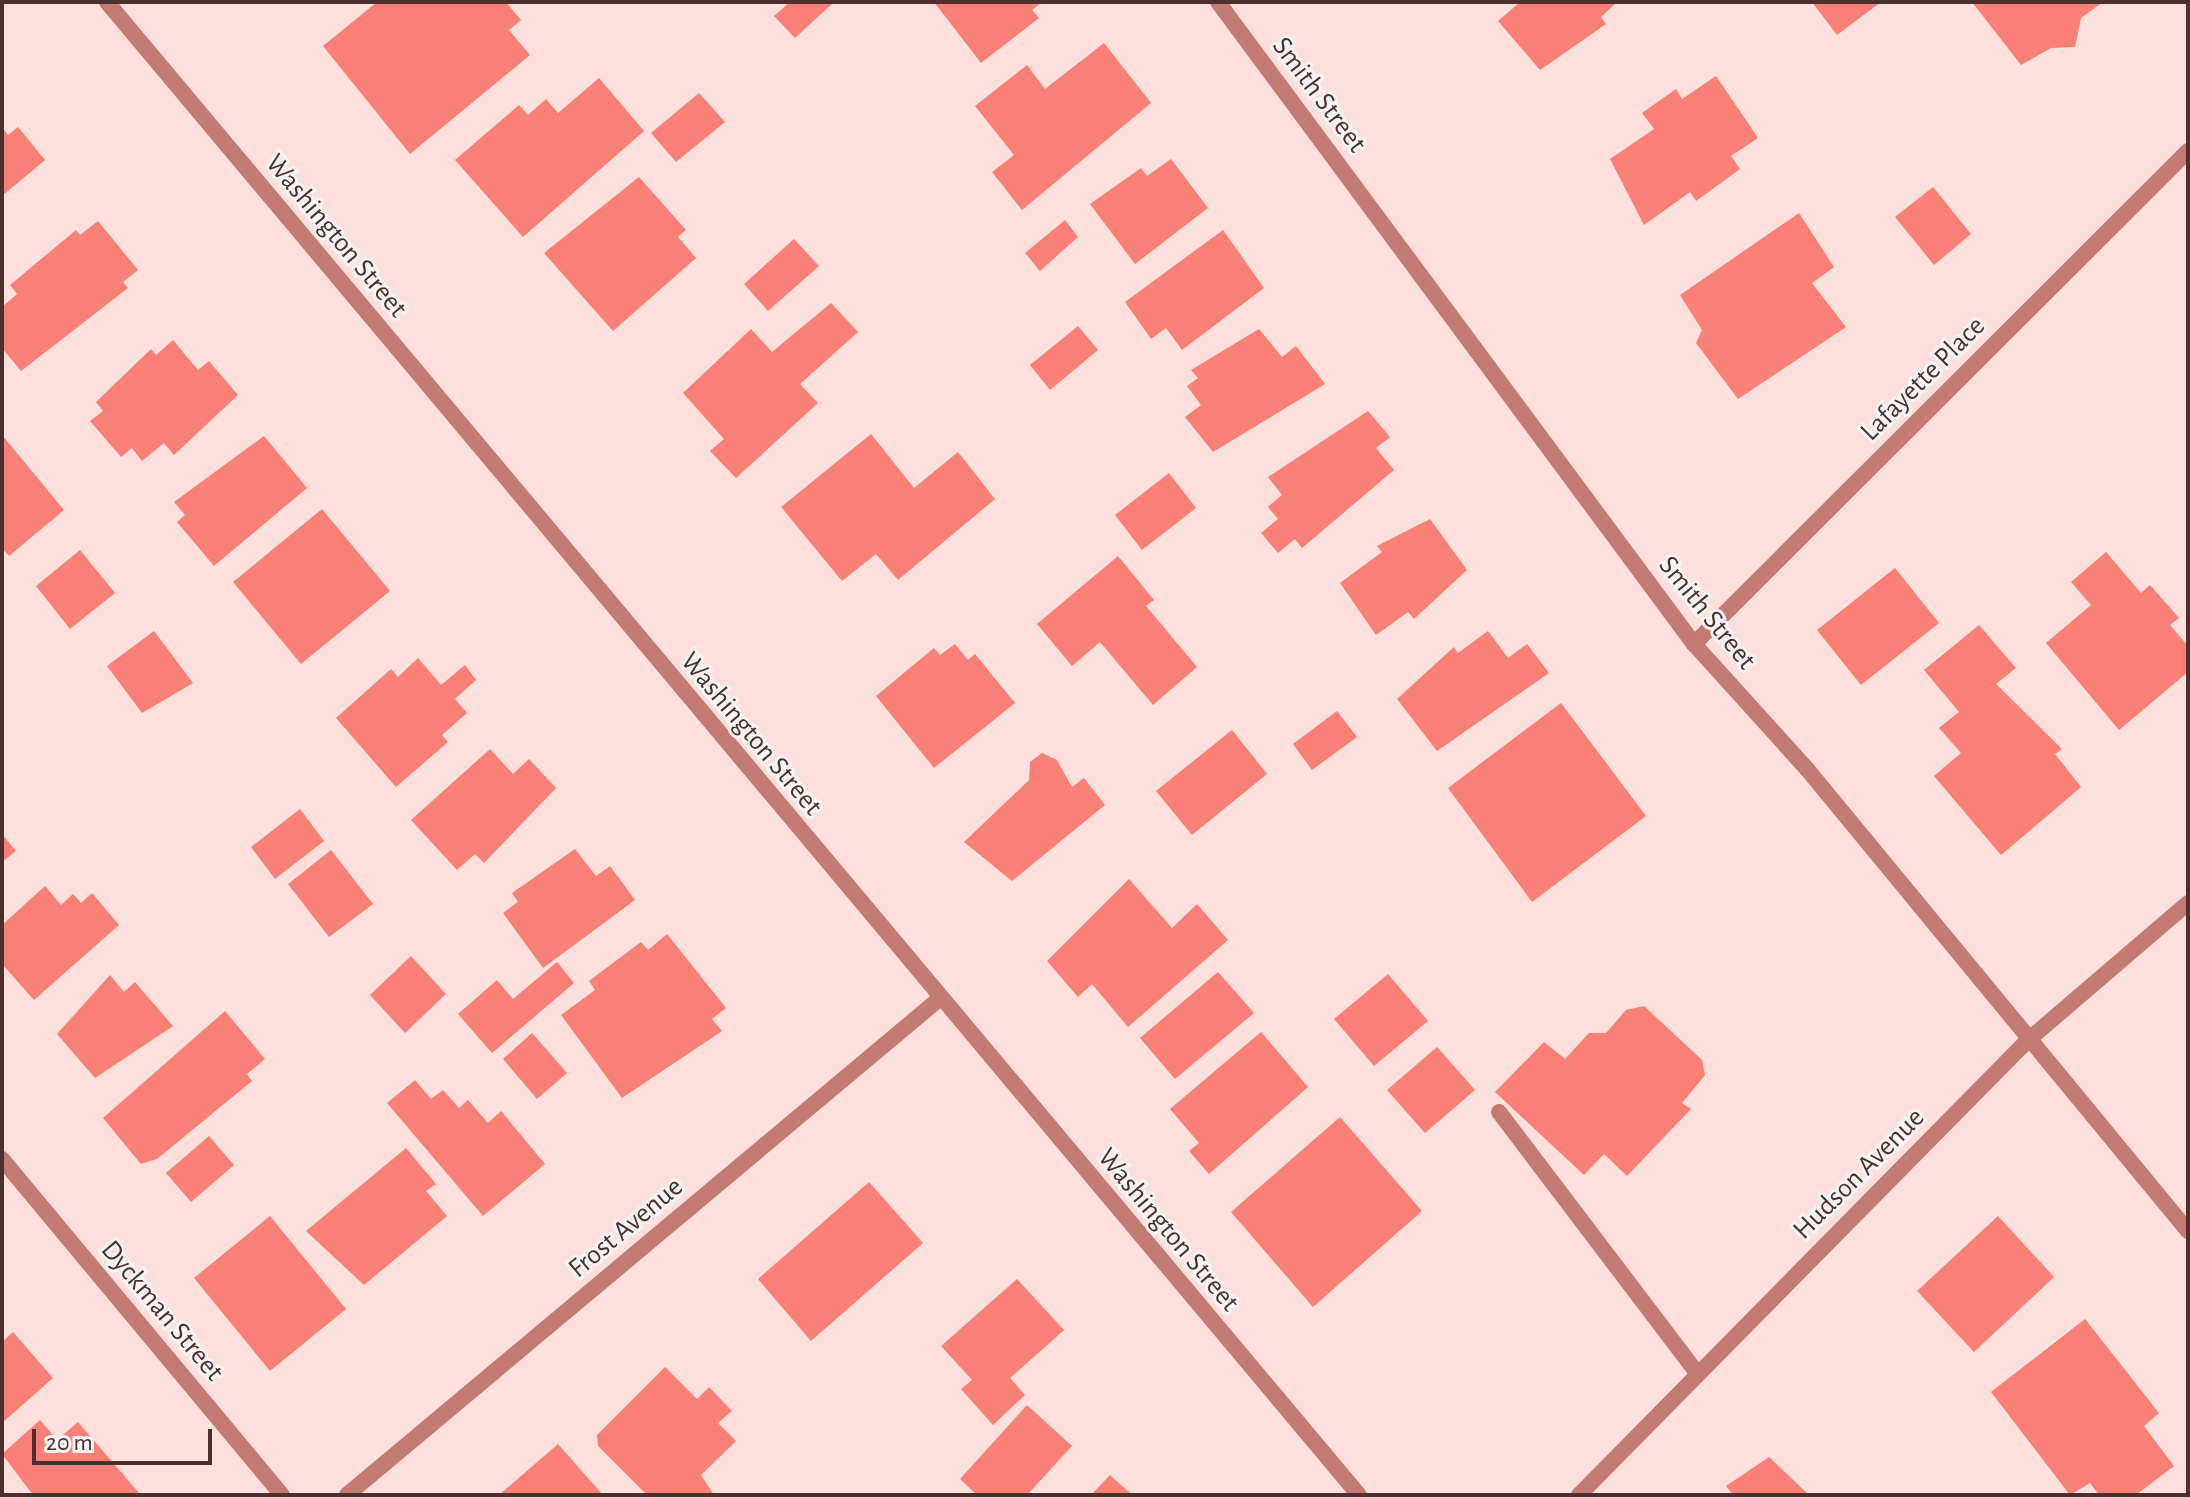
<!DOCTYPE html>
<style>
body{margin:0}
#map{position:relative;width:2190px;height:1497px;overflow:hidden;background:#fddfdb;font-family:"Alegreya Sans",sans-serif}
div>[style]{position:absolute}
.building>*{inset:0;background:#f88077}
.service>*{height:16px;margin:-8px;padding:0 8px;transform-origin:8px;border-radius:8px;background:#c37a73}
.minor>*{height:16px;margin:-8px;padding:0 8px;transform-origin:8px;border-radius:8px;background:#c37a73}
.tertiary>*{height:16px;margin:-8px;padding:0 8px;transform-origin:8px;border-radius:8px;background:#c37a73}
span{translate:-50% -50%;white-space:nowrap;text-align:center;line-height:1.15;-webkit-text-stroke:6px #f4f4f4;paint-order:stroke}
.street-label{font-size:28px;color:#4c302d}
.frame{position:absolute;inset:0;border:4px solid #4c302d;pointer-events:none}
.scale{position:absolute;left:32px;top:1429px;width:180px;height:36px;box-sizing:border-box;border:4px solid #4c302d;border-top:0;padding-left:10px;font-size:24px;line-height:28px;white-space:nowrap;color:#4c302d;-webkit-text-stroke:6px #f4f4f4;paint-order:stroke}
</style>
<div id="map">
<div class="building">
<i style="clip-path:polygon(377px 2px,506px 2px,521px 20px,509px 30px,530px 55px,410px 154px,323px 46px)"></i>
<i style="clip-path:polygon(790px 2px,834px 2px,795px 38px,774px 16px)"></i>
<i style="clip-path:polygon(934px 2px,1042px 2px,1032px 10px,1039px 18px,981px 63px)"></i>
<i style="clip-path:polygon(1520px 2px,1617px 2px,1601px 17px,1606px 24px,1540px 70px,1498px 21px)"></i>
<i style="clip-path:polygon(1812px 2px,1881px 2px,1837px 35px)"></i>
<i style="clip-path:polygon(1972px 2px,2103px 2px,2081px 18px,2075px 47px,2051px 48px,2021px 65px)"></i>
<i style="clip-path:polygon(1104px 43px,1151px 103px,1022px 210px,992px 172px,1014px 155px,975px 106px,1027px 65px,1045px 89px)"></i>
<i style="clip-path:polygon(1716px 76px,1758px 138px,1731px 156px,1740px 169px,1696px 201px,1690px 192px,1644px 225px,1610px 159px,1654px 129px,1642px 113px,1676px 89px,1682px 99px)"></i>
<i style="clip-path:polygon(599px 78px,644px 131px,523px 237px,455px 160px,519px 105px,528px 115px,546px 99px,558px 113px)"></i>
<i style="clip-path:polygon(699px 93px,725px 122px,676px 162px,651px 133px)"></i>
<i style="clip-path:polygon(2px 127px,8px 135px,18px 127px,45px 160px,2px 196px)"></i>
<i style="clip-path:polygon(1171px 159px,1208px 208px,1135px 264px,1090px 204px,1141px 168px,1147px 176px)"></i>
<i style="clip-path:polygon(639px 177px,686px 230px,678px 237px,696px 258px,613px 331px,544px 253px)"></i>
<i style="clip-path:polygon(1933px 187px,1971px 234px,1934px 265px,1895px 217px)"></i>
<i style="clip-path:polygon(1799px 213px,1834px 267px,1812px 283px,1846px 327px,1738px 399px,1696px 343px,1702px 330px,1680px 295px)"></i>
<i style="clip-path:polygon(1065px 220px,1078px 237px,1040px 271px,1025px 253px)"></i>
<i style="clip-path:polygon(98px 221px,138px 270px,123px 282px,128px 288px,21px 371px,2px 348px,2px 307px,17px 294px,10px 285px,76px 230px,80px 235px)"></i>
<i style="clip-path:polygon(1223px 230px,1264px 288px,1182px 350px,1166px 328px,1151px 339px,1125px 302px)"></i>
<i style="clip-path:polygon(794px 239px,819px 266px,768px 311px,744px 284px)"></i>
<i style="clip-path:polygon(831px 303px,858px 332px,800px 384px,818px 403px,736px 478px,710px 451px,724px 439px,683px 393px,751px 329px,772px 352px)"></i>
<i style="clip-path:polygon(1078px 326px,1098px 350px,1050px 390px,1030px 365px)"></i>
<i style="clip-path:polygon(1259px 329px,1282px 357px,1296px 346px,1325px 384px,1213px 452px,1185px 417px,1201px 405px,1187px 386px,1198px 378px,1191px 370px)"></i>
<i style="clip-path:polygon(173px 340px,198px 370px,209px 361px,238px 395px,174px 455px,164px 443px,142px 461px,132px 448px,121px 457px,90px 421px,103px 411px,96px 402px,151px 349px,156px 355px)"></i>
<i style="clip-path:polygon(1368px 411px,1390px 437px,1376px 448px,1394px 470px,1302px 548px,1295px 539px,1278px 553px,1261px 533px,1278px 519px,1268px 507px,1282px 495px,1268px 477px)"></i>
<i style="clip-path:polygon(871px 434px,914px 488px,958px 452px,995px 499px,898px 580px,876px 554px,842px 581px,781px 507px)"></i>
<i style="clip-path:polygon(2px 435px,64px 510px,9px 556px,2px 548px)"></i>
<i style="clip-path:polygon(264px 436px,307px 488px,214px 566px,177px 522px,185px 515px,174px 502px)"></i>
<i style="clip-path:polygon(1169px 473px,1196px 508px,1142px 550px,1115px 515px)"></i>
<i style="clip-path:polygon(322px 509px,390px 591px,301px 664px,233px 582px)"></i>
<i style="clip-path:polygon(1430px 519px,1467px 570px,1414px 619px,1408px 612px,1376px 635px,1340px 583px,1382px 552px,1377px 546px)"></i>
<i style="clip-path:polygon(80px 550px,115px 593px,70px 629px,36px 586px)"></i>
<i style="clip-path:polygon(2106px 552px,2141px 593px,2150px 585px,2179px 618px,2170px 625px,2188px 646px,2188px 672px,2119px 730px,2046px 643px,2091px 605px,2071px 582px)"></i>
<i style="clip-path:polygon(1118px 556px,1154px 600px,1146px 606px,1197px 667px,1153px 705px,1100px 642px,1072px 666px,1037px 624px)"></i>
<i style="clip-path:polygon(1895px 568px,1939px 623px,1861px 685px,1817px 630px)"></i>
<i style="clip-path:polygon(1979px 625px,2016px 668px,1996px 684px,2062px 749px,2055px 754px,2081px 787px,2001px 855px,1934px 776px,1961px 753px,1939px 728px,1959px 712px,1924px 670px)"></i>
<i style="clip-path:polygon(154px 631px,193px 683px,142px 713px,107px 666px)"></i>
<i style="clip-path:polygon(1488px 631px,1508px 658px,1527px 644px,1549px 673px,1437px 751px,1397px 699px,1454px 647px,1458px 653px)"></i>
<i style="clip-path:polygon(955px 644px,968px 660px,975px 654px,1015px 703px,934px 768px,876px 696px,934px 648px,940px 655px)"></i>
<i style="clip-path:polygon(418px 658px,441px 685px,465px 665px,476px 680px,455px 699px,467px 713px,442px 735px,448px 742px,396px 787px,336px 718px,391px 669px,398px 677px)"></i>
<i style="clip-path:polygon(1561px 703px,1646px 816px,1532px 902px,1448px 788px)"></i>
<i style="clip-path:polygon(1337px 711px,1357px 737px,1312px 770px,1293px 744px)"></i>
<i style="clip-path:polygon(1232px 730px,1267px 774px,1192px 835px,1156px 791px)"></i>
<i style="clip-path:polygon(490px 749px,513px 774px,529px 759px,556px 788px,484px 863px,475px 854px,457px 870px,411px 820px)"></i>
<i style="clip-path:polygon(1042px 753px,1057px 760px,1072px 787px,1084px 778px,1105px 805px,1012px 881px,964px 842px,1029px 780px,1030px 762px)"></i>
<i style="clip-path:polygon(300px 809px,324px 841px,275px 879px,251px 847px)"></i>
<i style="clip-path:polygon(2px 834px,16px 851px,2px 862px)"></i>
<i style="clip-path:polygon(575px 849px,596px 876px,610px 866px,635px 900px,543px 968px,503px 913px,518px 902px,512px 893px)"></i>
<i style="clip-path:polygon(331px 850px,373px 904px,329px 937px,288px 884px)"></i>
<i style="clip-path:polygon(1129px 879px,1172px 928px,1197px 904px,1228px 940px,1128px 1027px,1092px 984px,1078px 997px,1047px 961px)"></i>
<i style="clip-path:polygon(45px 886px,61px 905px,73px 894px,81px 903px,92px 893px,119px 925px,34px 1000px,2px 964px,2px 925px)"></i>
<i style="clip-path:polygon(667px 934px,726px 1008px,712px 1019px,722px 1031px,622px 1098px,561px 1015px,595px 990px,589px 981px,641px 942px,648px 950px)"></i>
<i style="clip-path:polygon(411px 956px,446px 994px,405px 1033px,370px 995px)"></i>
<i style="clip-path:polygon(557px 962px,574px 983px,492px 1053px,458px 1014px,497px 980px,513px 999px)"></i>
<i style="clip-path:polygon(1218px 972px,1254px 1013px,1175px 1079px,1140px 1038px)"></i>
<i style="clip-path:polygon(1388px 974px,1428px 1021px,1374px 1066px,1334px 1019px)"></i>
<i style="clip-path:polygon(110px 975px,124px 992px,135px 982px,173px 1026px,95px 1078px,57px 1034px)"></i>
<i style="clip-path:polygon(1644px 1006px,1702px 1060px,1705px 1075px,1682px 1103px,1691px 1109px,1627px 1176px,1604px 1154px,1584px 1175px,1495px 1092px,1544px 1042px,1565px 1059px,1589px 1033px,1606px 1033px,1626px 1010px)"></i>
<i style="clip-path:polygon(225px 1011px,265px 1059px,247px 1074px,252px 1081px,157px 1159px,141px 1164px,103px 1118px)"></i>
<i style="clip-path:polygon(1261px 1032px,1308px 1087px,1209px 1174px,1189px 1151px,1199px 1143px,1170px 1109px)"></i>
<i style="clip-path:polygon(532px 1033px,567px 1073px,537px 1099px,503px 1059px)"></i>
<i style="clip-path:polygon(1437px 1047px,1475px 1090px,1425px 1133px,1387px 1090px)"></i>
<i style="clip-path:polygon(415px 1080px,431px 1099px,443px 1090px,459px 1108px,468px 1100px,488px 1123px,501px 1111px,545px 1164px,483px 1216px,387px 1103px)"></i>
<i style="clip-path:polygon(1340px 1117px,1422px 1211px,1313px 1307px,1231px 1212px)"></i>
<i style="clip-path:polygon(209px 1136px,234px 1165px,191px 1202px,166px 1173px)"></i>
<i style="clip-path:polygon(406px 1148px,436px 1184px,426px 1191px,447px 1216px,364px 1285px,306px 1231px)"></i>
<i style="clip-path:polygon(869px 1182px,923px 1243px,811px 1341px,758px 1279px)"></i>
<i style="clip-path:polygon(270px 1216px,346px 1309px,270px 1371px,194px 1278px)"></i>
<i style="clip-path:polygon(1998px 1216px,2054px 1277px,1974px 1352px,1917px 1291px)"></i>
<i style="clip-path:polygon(1017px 1279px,1064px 1330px,1010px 1378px,1025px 1395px,993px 1425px,961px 1389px,972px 1380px,941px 1346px)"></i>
<i style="clip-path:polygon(2085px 1319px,2159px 1413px,2144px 1426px,2174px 1466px,2136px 1495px,2099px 1495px,2090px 1483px,2070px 1495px,1991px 1392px)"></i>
<i style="clip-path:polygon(13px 1332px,53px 1378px,2px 1423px,2px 1342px)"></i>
<i style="clip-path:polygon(665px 1367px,697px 1399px,709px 1387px,732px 1411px,718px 1423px,736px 1441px,701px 1475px,714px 1495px,647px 1495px,598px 1446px,597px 1435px)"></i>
<i style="clip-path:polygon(1027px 1405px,1072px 1446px,1027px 1495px,977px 1495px,960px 1479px)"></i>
<i style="clip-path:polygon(40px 1420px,57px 1440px,78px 1422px,139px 1493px,33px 1495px,2px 1454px)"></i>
<i style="clip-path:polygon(558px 1444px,603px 1495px,499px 1495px)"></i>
<i style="clip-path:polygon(1769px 1457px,1809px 1495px,1733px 1495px,1726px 1486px)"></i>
<i style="clip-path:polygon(1110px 1475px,1132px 1495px,1091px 1495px)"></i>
</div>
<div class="service">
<i style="left:1499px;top:1112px;width:329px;rotate:52.8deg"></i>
</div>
<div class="minor">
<i style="left:1218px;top:2px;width:799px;rotate:53.45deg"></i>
<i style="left:1694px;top:644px;width:169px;rotate:47.9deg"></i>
<i style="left:1807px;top:769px;width:599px;rotate:50.49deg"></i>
<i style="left:1694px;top:644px;width:698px;rotate:-44.94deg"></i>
<i style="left:2px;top:1159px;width:437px;rotate:50.2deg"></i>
<i style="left:347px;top:1495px;width:771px;rotate:-39.95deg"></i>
</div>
<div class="tertiary">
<i style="left:107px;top:2px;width:1948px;rotate:50.02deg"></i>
<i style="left:1579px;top:1495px;width:638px;rotate:-45.38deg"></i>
<i style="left:2027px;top:1041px;width:212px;rotate:-40.6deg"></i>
</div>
<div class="street-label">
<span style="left:1319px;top:95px;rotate:53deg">Smith Street</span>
<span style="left:336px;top:236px;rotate:50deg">Washington Street</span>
<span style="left:1923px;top:379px;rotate:-45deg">Lafayette Place</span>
<span style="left:1707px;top:613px;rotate:51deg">Smith Street</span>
<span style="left:751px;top:734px;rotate:50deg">Washington Street</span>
<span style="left:1859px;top:1174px;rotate:-45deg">Hudson Avenue</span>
<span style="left:626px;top:1228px;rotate:-40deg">Frost Avenue</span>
<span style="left:1168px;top:1230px;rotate:50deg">Washington Street</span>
<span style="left:162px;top:1311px;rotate:50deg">Dyckman Street</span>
</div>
<div class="frame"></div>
<div class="scale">20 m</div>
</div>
